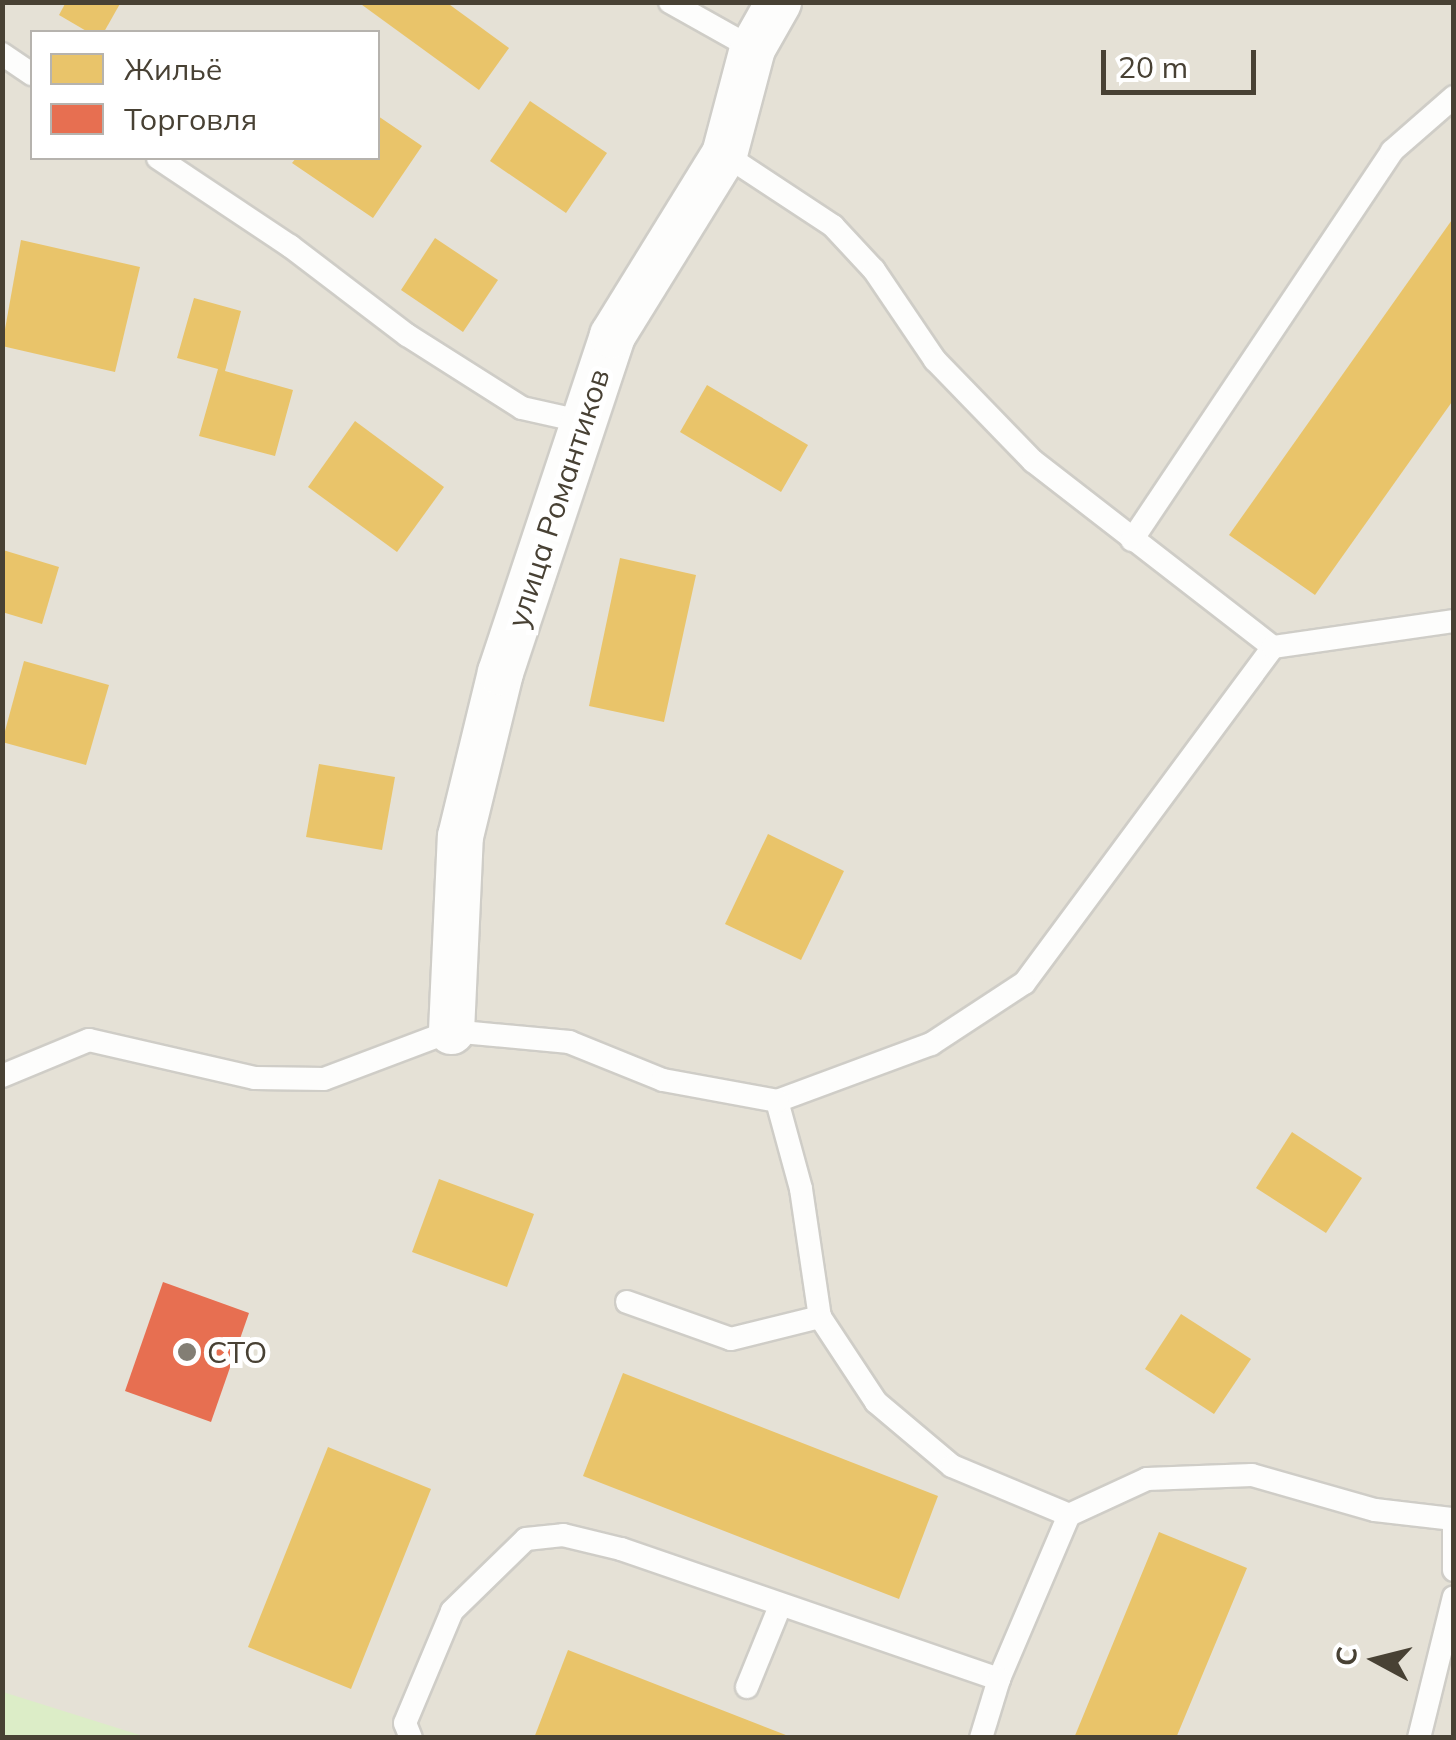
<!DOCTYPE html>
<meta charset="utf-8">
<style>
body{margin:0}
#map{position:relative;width:1456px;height:1740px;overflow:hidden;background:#f0efea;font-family:Mulish,sans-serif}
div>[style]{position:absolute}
.residential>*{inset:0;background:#e5e1d6}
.green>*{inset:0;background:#dcedc7}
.homes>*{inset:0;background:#e9c46a}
.shops>*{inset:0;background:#e76f51}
.roads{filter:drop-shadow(2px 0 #cfcdc7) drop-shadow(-2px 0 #cfcdc7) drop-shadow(0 2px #cfcdc7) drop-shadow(0 -2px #cfcdc7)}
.service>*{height:22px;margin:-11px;padding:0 11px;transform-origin:11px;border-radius:11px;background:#fdfdfc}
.minor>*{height:45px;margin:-22.5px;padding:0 22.5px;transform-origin:22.5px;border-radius:22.5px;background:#fdfdfc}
.dots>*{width:28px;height:28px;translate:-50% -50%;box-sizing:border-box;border:5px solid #fff;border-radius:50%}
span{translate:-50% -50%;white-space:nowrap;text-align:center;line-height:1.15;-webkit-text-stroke:10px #fff;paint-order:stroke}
.street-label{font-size:30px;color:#484134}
.poi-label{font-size:30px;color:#484134}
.left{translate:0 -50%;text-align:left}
.frame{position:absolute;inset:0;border:5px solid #484134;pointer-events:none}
.legend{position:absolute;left:30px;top:30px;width:350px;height:130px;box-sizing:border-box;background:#fff;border:2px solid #b6b3ae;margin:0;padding:12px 18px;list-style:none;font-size:30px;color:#484134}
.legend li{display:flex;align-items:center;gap:20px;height:50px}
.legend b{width:50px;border:2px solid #b6b3ae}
.north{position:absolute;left:1326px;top:1610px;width:100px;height:100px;-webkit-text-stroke:8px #fff;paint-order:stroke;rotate:277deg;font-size:28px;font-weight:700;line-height:40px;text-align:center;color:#484134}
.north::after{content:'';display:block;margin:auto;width:35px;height:45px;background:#484134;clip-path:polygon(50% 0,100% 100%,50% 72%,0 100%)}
.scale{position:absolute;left:1101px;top:50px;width:155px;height:45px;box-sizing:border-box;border:5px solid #484134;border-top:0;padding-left:12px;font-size:30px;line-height:35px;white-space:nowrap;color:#484134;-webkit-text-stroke:8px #fff;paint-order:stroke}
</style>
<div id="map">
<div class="residential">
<i style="clip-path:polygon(evenodd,3px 3px,1453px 3px,1453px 1737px,3px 1737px,3px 3px,32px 32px,378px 32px,378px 158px,32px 158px,32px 32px)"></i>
</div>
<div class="green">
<i style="clip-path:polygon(3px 1692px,146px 1737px,3px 1737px)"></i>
</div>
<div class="homes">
<i style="clip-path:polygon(66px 2px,121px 2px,104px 32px,88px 32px,59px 15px)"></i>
<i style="clip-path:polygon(358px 2px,446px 2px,509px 48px,479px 90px)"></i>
<i style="clip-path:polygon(530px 101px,607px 153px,566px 213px,490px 161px)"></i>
<i style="clip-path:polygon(378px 116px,422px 146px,373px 218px,292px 163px,296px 158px,378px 158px)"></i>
<i style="clip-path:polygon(1454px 217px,1454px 399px,1315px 595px,1229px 535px)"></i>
<i style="clip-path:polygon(435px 238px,498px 280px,463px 332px,401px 290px)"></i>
<i style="clip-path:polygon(21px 240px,140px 267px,115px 372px,2px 346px)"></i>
<i style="clip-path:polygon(194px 298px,241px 311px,225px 371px,293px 390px,275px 456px,199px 436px,218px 369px,177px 358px)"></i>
<i style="clip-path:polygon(707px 385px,808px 445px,781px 492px,680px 432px)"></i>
<i style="clip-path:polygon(355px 421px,444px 487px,397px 552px,308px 487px)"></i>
<i style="clip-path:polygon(3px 550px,59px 567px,42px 624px,2px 612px)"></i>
<i style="clip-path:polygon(620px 558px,696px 575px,664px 722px,589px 706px)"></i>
<i style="clip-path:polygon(24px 661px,109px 685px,86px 765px,2px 742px)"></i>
<i style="clip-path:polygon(319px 764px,395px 777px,382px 850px,306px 837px)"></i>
<i style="clip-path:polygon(768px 834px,844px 871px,801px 960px,725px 924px)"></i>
<i style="clip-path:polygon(1292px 1132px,1362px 1178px,1326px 1233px,1256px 1188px)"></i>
<i style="clip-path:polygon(439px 1179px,534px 1214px,507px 1287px,412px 1252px)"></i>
<i style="clip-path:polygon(1181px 1314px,1251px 1359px,1214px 1414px,1145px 1369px)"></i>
<i style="clip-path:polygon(623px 1373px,938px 1496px,899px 1599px,583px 1476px)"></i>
<i style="clip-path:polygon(328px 1447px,431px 1489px,351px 1689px,248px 1647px)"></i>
<i style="clip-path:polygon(1159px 1532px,1247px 1568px,1176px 1738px,1074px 1738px)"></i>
<i style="clip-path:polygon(568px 1650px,791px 1737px,791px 1738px,534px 1738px)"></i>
</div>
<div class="shops">
<i style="clip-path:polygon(163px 1282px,249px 1313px,211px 1422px,125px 1391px)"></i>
</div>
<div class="roads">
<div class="service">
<i style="left:670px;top:2px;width:94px;rotate:29.3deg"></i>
<i style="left:2px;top:54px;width:36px;rotate:34deg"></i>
<i style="left:724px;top:154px;width:131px;rotate:33.4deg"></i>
<i style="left:833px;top:226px;width:60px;rotate:47deg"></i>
<i style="left:874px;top:270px;width:109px;rotate:55.9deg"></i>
<i style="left:935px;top:360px;width:141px;rotate:45.9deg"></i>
<i style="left:1033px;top:461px;width:304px;rotate:37.8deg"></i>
<i style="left:1273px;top:647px;width:418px;rotate:126.5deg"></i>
<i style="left:1024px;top:983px;width:111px;rotate:146.7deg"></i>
<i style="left:931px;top:1044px;width:164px;rotate:159.7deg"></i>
<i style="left:777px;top:1101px;width:91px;rotate:74.7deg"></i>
<i style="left:801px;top:1189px;width:129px;rotate:81.6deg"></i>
<i style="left:820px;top:1317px;width:102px;rotate:56.6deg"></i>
<i style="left:876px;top:1402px;width:99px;rotate:40.1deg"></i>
<i style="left:952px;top:1466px;width:127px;rotate:22.7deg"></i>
<i style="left:158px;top:158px;width:159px;rotate:33.7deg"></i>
<i style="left:290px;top:246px;width:147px;rotate:37.3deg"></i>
<i style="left:407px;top:335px;width:136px;rotate:32.4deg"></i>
<i style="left:522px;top:408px;width:64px;rotate:12.7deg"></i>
<i style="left:1132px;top:540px;width:468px;rotate:-56.2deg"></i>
<i style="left:1392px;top:151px;width:82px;rotate:-41.1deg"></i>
<i style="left:1273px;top:647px;width:183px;rotate:-8.2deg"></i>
<i style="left:2px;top:1076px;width:94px;rotate:-22.5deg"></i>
<i style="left:89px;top:1040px;width:170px;rotate:12.9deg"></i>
<i style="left:255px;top:1078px;width:69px;rotate:0.8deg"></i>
<i style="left:324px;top:1079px;width:136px;rotate:-20.7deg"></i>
<i style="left:451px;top:1031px;width:119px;rotate:5.3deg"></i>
<i style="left:569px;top:1042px;width:101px;rotate:22deg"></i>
<i style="left:663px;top:1080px;width:116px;rotate:10.4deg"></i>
<i style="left:627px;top:1302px;width:110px;rotate:19.6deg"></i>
<i style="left:731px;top:1339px;width:92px;rotate:-13.9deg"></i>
<i style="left:1454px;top:1519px;width:51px;rotate:90deg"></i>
<i style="left:747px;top:1687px;width:87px;rotate:-67.8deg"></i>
<i style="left:411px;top:1738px;width:16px;rotate:-112deg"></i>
<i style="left:405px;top:1723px;width:121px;rotate:-67.2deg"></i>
<i style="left:452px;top:1611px;width:103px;rotate:-44.2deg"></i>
<i style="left:526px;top:1539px;width:37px;rotate:-6deg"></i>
<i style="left:563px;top:1535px;width:60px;rotate:13.6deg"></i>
<i style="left:621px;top:1549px;width:400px;rotate:19deg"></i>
<i style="left:999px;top:1679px;width:178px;rotate:-66.9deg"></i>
<i style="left:1069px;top:1515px;width:86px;rotate:-24.8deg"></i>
<i style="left:1147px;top:1479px;width:105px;rotate:-2.2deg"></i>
<i style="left:1252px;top:1475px;width:128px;rotate:15.9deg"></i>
<i style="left:1375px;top:1510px;width:79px;rotate:6.6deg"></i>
<i style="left:981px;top:1738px;width:62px;rotate:-73deg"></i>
<i style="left:1419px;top:1738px;width:145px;rotate:-76.1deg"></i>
</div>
<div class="minor">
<i style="left:451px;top:1031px;width:195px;rotate:-87.4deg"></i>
<i style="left:460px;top:836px;width:169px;rotate:-76.3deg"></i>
<i style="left:500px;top:672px;width:355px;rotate:-71.6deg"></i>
<i style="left:612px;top:335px;width:213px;rotate:-58.3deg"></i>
<i style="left:724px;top:154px;width:110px;rotate:-75.2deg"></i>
<i style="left:752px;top:48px;width:53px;rotate:-60.5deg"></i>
</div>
</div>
<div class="dots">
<i style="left:187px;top:1352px;background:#837e74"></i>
</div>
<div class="street-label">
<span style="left:558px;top:498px;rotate:-72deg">улица Романтиков</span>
</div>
<div class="poi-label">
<span class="left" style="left:207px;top:1352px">СТО</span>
</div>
<div class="frame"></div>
<ul class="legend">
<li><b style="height:28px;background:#e9c46a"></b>Жильё</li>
<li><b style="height:28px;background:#e76f51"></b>Торговля</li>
</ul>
<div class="north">С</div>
<div class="scale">20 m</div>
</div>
